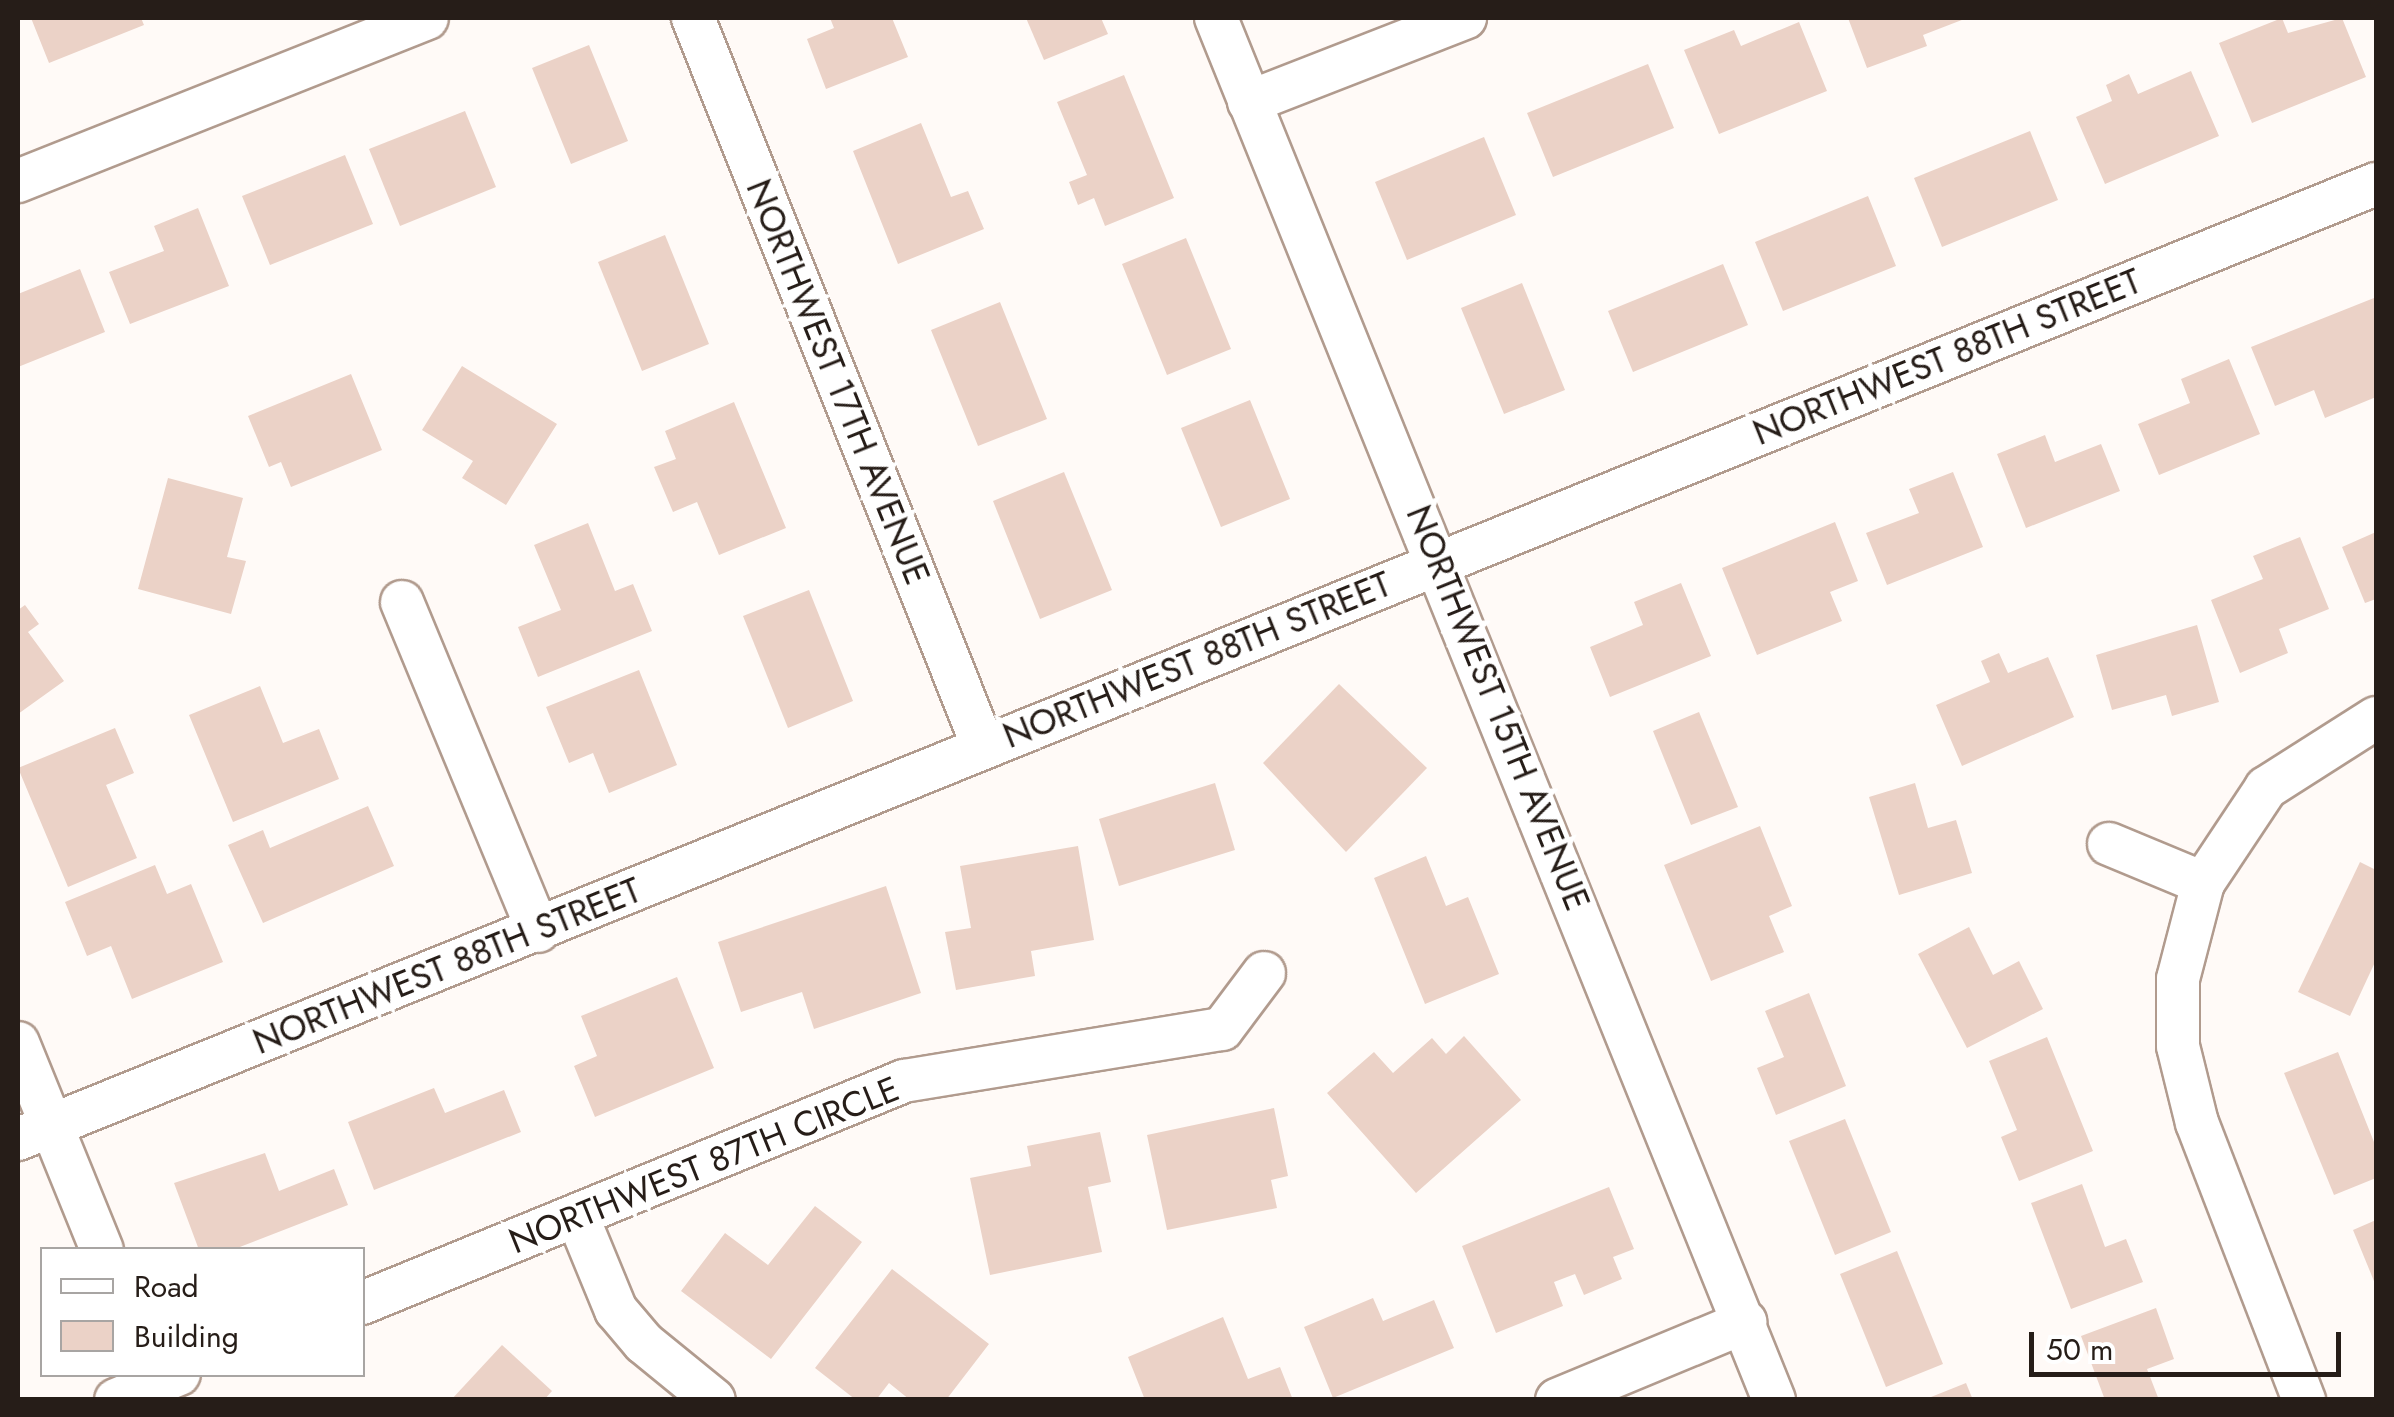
<!DOCTYPE html>
<style>
body{margin:0}
#map{position:relative;width:2394px;height:1417px;overflow:hidden;background:#fffaf7;font-family:Jost,sans-serif}
div>[style]{position:absolute}
.building>*{inset:0;background:#ebd2c7}
.roads{filter:drop-shadow(2px 0 #b19b8e) drop-shadow(-2px 0 #b19b8e) drop-shadow(0 2px #b19b8e) drop-shadow(0 -2px #b19b8e)}
.minor>*{height:42px;margin:-21px;padding:0 21px;transform-origin:21px;border-radius:21px;background:#fff}
span{translate:-50% -50%;white-space:nowrap;text-align:center;line-height:1.15;-webkit-text-stroke:9px #fff;paint-order:stroke}
.street-label{font-size:35px;color:#261d18}
.frame{position:absolute;inset:0;border:20px solid #261d18;pointer-events:none}
.legend{position:absolute;left:40px;top:1247px;width:325px;height:130px;box-sizing:border-box;background:#fff;border:2px solid #a8a5a3;margin:0;padding:12px 18px;list-style:none;font-size:30px;color:#261d18}
.legend li{display:flex;align-items:center;gap:20px;height:50px}
.legend b{width:50px;border:2px solid #a8a5a3}
.scale{position:absolute;left:2029px;top:1332px;width:312px;height:45px;box-sizing:border-box;border:5px solid #261d18;border-top:0;padding-left:12px;font-size:30px;line-height:35px;white-space:nowrap;color:#261d18;-webkit-text-stroke:8px #fff;paint-order:stroke}
</style>
<div id="map">
<div class="building">
<i style="clip-path:polygon(31px 18px,141px 18px,144px 25px,49px 63px)"></i>
<i style="clip-path:polygon(830px 18px,892px 18px,908px 57px,826px 89px,807px 39px,834px 28px)"></i>
<i style="clip-path:polygon(1026px 18px,1101px 18px,1108px 34px,1044px 60px)"></i>
<i style="clip-path:polygon(1848px 18px,1967px 18px,1923px 35px,1927px 46px,1867px 68px)"></i>
<i style="clip-path:polygon(2282px 18px,2288px 33px,2342px 18px,2366px 77px,2252px 123px,2219px 43px)"></i>
<i style="clip-path:polygon(1799px 22px,1827px 91px,1719px 134px,1684px 50px,1734px 30px,1741px 46px)"></i>
<i style="clip-path:polygon(589px 45px,628px 141px,571px 164px,532px 68px)"></i>
<i style="clip-path:polygon(1648px 64px,1674px 128px,1553px 177px,1527px 113px)"></i>
<i style="clip-path:polygon(2191px 71px,2219px 136px,2105px 184px,2076px 117px,2112px 101px,2106px 85px,2129px 74px,2138px 94px)"></i>
<i style="clip-path:polygon(1124px 75px,1174px 198px,1105px 226px,1094px 198px,1078px 205px,1069px 182px,1087px 175px,1057px 102px)"></i>
<i style="clip-path:polygon(465px 111px,496px 187px,400px 226px,369px 149px)"></i>
<i style="clip-path:polygon(921px 123px,951px 197px,968px 191px,984px 229px,898px 264px,853px 151px)"></i>
<i style="clip-path:polygon(2030px 131px,2058px 200px,1942px 247px,1914px 178px)"></i>
<i style="clip-path:polygon(1484px 137px,1516px 215px,1407px 260px,1375px 182px)"></i>
<i style="clip-path:polygon(345px 155px,373px 224px,270px 265px,242px 196px)"></i>
<i style="clip-path:polygon(1868px 196px,1896px 266px,1783px 311px,1755px 242px)"></i>
<i style="clip-path:polygon(198px 208px,229px 286px,130px 324px,109px 272px,164px 251px,154px 226px)"></i>
<i style="clip-path:polygon(665px 235px,709px 344px,642px 371px,598px 262px)"></i>
<i style="clip-path:polygon(1186px 238px,1231px 349px,1167px 375px,1122px 264px)"></i>
<i style="clip-path:polygon(1723px 264px,1748px 325px,1633px 372px,1608px 311px)"></i>
<i style="clip-path:polygon(80px 269px,105px 332px,18px 367px,18px 294px)"></i>
<i style="clip-path:polygon(1522px 283px,1565px 390px,1504px 414px,1461px 308px)"></i>
<i style="clip-path:polygon(2374px 298px,2376px 397px,2325px 418px,2314px 390px,2275px 406px,2251px 347px)"></i>
<i style="clip-path:polygon(1000px 302px,1047px 419px,978px 446px,931px 330px)"></i>
<i style="clip-path:polygon(2229px 359px,2260px 434px,2159px 475px,2138px 424px,2190px 403px,2181px 379px)"></i>
<i style="clip-path:polygon(462px 366px,557px 424px,506px 505px,462px 478px,473px 461px,422px 430px)"></i>
<i style="clip-path:polygon(351px 374px,382px 450px,291px 487px,281px 462px,269px 467px,248px 416px)"></i>
<i style="clip-path:polygon(1250px 400px,1290px 499px,1221px 527px,1181px 428px)"></i>
<i style="clip-path:polygon(734px 402px,786px 528px,719px 555px,697px 502px,673px 512px,654px 467px,676px 459px,665px 431px)"></i>
<i style="clip-path:polygon(2045px 435px,2055px 462px,2101px 444px,2120px 491px,2026px 528px,1997px 454px)"></i>
<i style="clip-path:polygon(1064px 472px,1112px 590px,1040px 619px,993px 501px)"></i>
<i style="clip-path:polygon(1953px 472px,1983px 547px,1887px 585px,1866px 533px,1919px 513px,1909px 489px)"></i>
<i style="clip-path:polygon(168px 478px,243px 498px,227px 557px,246px 561px,231px 614px,138px 589px)"></i>
<i style="clip-path:polygon(1835px 522px,1858px 581px,1830px 592px,1842px 621px,1757px 655px,1722px 568px)"></i>
<i style="clip-path:polygon(588px 523px,615px 591px,633px 584px,652px 631px,538px 677px,518px 627px,561px 610px,534px 545px)"></i>
<i style="clip-path:polygon(2376px 532px,2376px 599px,2365px 603px,2342px 547px)"></i>
<i style="clip-path:polygon(2300px 537px,2329px 609px,2279px 629px,2288px 653px,2240px 673px,2211px 600px,2263px 579px,2253px 556px)"></i>
<i style="clip-path:polygon(1681px 583px,1711px 656px,1610px 697px,1590px 647px,1643px 625px,1634px 602px)"></i>
<i style="clip-path:polygon(809px 590px,853px 701px,788px 728px,743px 616px)"></i>
<i style="clip-path:polygon(25px 605px,39px 624px,28px 632px,64px 681px,18px 714px,18px 610px)"></i>
<i style="clip-path:polygon(2197px 625px,2219px 702px,2172px 716px,2166px 695px,2112px 710px,2096px 655px)"></i>
<i style="clip-path:polygon(1999px 653px,2008px 673px,2048px 657px,2074px 717px,1962px 766px,1936px 705px,1990px 682px,1981px 661px)"></i>
<i style="clip-path:polygon(639px 670px,677px 765px,609px 793px,593px 753px,569px 763px,546px 707px)"></i>
<i style="clip-path:polygon(1339px 684px,1427px 768px,1346px 852px,1263px 763px)"></i>
<i style="clip-path:polygon(260px 686px,283px 743px,319px 729px,339px 779px,233px 822px,189px 715px)"></i>
<i style="clip-path:polygon(1699px 712px,1738px 807px,1691px 825px,1653px 731px)"></i>
<i style="clip-path:polygon(115px 728px,134px 773px,106px 785px,137px 858px,68px 887px,18px 768px)"></i>
<i style="clip-path:polygon(1215px 783px,1235px 850px,1119px 886px,1099px 819px)"></i>
<i style="clip-path:polygon(1915px 783px,1928px 828px,1956px 820px,1972px 873px,1899px 895px,1869px 797px)"></i>
<i style="clip-path:polygon(368px 806px,394px 866px,263px 923px,228px 845px,263px 830px,270px 848px)"></i>
<i style="clip-path:polygon(1760px 826px,1792px 906px,1769px 916px,1784px 952px,1711px 981px,1664px 865px)"></i>
<i style="clip-path:polygon(1078px 846px,1094px 940px,1031px 951px,1035px 976px,956px 990px,945px 932px,971px 928px,960px 866px)"></i>
<i style="clip-path:polygon(1426px 856px,1446px 906px,1468px 897px,1499px 974px,1425px 1004px,1374px 878px)"></i>
<i style="clip-path:polygon(2360px 862px,2376px 870px,2376px 960px,2350px 1016px,2298px 992px)"></i>
<i style="clip-path:polygon(155px 865px,167px 894px,191px 884px,223px 962px,132px 999px,111px 946px,87px 956px,65px 902px)"></i>
<i style="clip-path:polygon(886px 886px,921px 993px,814px 1029px,802px 992px,741px 1012px,718px 942px)"></i>
<i style="clip-path:polygon(1969px 927px,1993px 975px,2019px 961px,2043px 1009px,1967px 1048px,1918px 954px)"></i>
<i style="clip-path:polygon(677px 977px,714px 1068px,595px 1117px,574px 1066px,597px 1056px,581px 1016px)"></i>
<i style="clip-path:polygon(1809px 993px,1846px 1086px,1776px 1115px,1757px 1068px,1784px 1057px,1765px 1011px)"></i>
<i style="clip-path:polygon(1464px 1036px,1521px 1100px,1416px 1193px,1327px 1093px,1374px 1052px,1393px 1073px,1432px 1038px,1446px 1054px)"></i>
<i style="clip-path:polygon(2047px 1037px,2093px 1151px,2019px 1181px,2001px 1137px,2017px 1130px,1989px 1061px)"></i>
<i style="clip-path:polygon(2338px 1052px,2376px 1147px,2376px 1178px,2334px 1195px,2284px 1073px)"></i>
<i style="clip-path:polygon(434px 1088px,445px 1113px,504px 1090px,521px 1132px,374px 1190px,348px 1122px)"></i>
<i style="clip-path:polygon(1274px 1108px,1288px 1176px,1271px 1180px,1277px 1208px,1167px 1230px,1147px 1135px)"></i>
<i style="clip-path:polygon(1845px 1119px,1891px 1232px,1835px 1255px,1789px 1141px)"></i>
<i style="clip-path:polygon(1100px 1132px,1111px 1182px,1088px 1187px,1102px 1252px,990px 1275px,970px 1178px,1031px 1166px,1027px 1146px)"></i>
<i style="clip-path:polygon(265px 1153px,279px 1191px,334px 1169px,348px 1205px,232px 1250px,199px 1250px,174px 1183px)"></i>
<i style="clip-path:polygon(2082px 1184px,2105px 1247px,2126px 1239px,2143px 1282px,2071px 1309px,2031px 1203px)"></i>
<i style="clip-path:polygon(1609px 1187px,1634px 1249px,1613px 1257px,1622px 1279px,1584px 1295px,1575px 1274px,1554px 1282px,1563px 1306px,1496px 1333px,1462px 1246px)"></i>
<i style="clip-path:polygon(815px 1206px,862px 1242px,771px 1359px,681px 1291px,725px 1233px,768px 1265px)"></i>
<i style="clip-path:polygon(2376px 1220px,2376px 1286px,2353px 1230px)"></i>
<i style="clip-path:polygon(1897px 1251px,1943px 1364px,1886px 1387px,1840px 1274px)"></i>
<i style="clip-path:polygon(892px 1269px,989px 1344px,946px 1400px,910px 1400px,889px 1383px,876px 1400px,856px 1400px,815px 1368px)"></i>
<i style="clip-path:polygon(1373px 1298px,1383px 1321px,1434px 1300px,1454px 1348px,1333px 1398px,1304px 1327px)"></i>
<i style="clip-path:polygon(2156px 1308px,2174px 1359px,2147px 1369px,2159px 1400px,2105px 1400px,2081px 1336px)"></i>
<i style="clip-path:polygon(1223px 1317px,1248px 1379px,1280px 1367px,1293px 1400px,1145px 1400px,1128px 1357px)"></i>
<i style="clip-path:polygon(502px 1345px,552px 1391px,544px 1400px,451px 1400px)"></i>
<i style="clip-path:polygon(1966px 1383px,1973px 1400px,1926px 1400px,1926px 1399px)"></i>
</div>
<div class="roads">
<div class="minor">
<i style="left:693px;top:18px;width:784px;rotate:68.28deg"></i>
<i style="left:1216px;top:18px;width:1490px;rotate:68.01deg"></i>
<i style="left:1249px;top:102px;width:232px;rotate:-21.3deg"></i>
<i style="left:18px;top:181px;width:440px;rotate:-21.7deg"></i>
<i style="left:402px;top:602px;width:356px;rotate:67.5deg"></i>
<i style="left:2109px;top:844px;width:102px;rotate:22.5deg"></i>
<i style="left:18px;top:1043px;width:223px;rotate:67.9deg"></i>
<i style="left:18px;top:1139px;width:2544px;rotate:-22.05deg"></i>
<i style="left:578px;top:1218px;width:100px;rotate:67.6deg"></i>
<i style="left:616px;top:1310px;width:43px;rotate:49.7deg"></i>
<i style="left:644px;top:1343px;width:90px;rotate:39.2deg"></i>
<i style="left:362px;top:1303px;width:586px;rotate:-22.27deg"></i>
<i style="left:904px;top:1081px;width:322px;rotate:-9.3deg"></i>
<i style="left:1222px;top:1029px;width:70px;rotate:-53.1deg"></i>
<i style="left:116px;top:1400px;width:68px;rotate:-22.4deg"></i>
<i style="left:1557px;top:1400px;width:204px;rotate:-22.5deg"></i>
<i style="left:2304px;top:1400px;width:297px;rotate:-111.1deg"></i>
<i style="left:2197px;top:1123px;width:79px;rotate:-103.9deg"></i>
<i style="left:2178px;top:1046px;width:67px;rotate:-90deg"></i>
<i style="left:2178px;top:979px;width:99px;rotate:-75.4deg"></i>
<i style="left:2203px;top:883px;width:114px;rotate:-56.4deg"></i>
<i style="left:2266px;top:788px;width:130px;rotate:-32.5deg"></i>
</div>
</div>
<div class="street-label">
<span style="left:1947px;top:357px;rotate:-22deg">NORTHWEST 88TH STREET</span>
<span style="left:838px;top:382px;rotate:68deg">NORTHWEST 17TH AVENUE</span>
<span style="left:1197px;top:660px;rotate:-22deg">NORTHWEST 88TH STREET</span>
<span style="left:1498px;top:708px;rotate:68deg">NORTHWEST 15TH AVENUE</span>
<span style="left:447px;top:966px;rotate:-22deg">NORTHWEST 88TH STREET</span>
<span style="left:704px;top:1165px;rotate:-22deg">NORTHWEST 87TH CIRCLE</span>
</div>
<div class="frame"></div>
<ul class="legend">
<li><b style="height:12px;background:#fff"></b>Road</li>
<li><b style="height:28px;background:#ebd2c7"></b>Building</li>
</ul>
<div class="scale">50 m</div>
</div>
